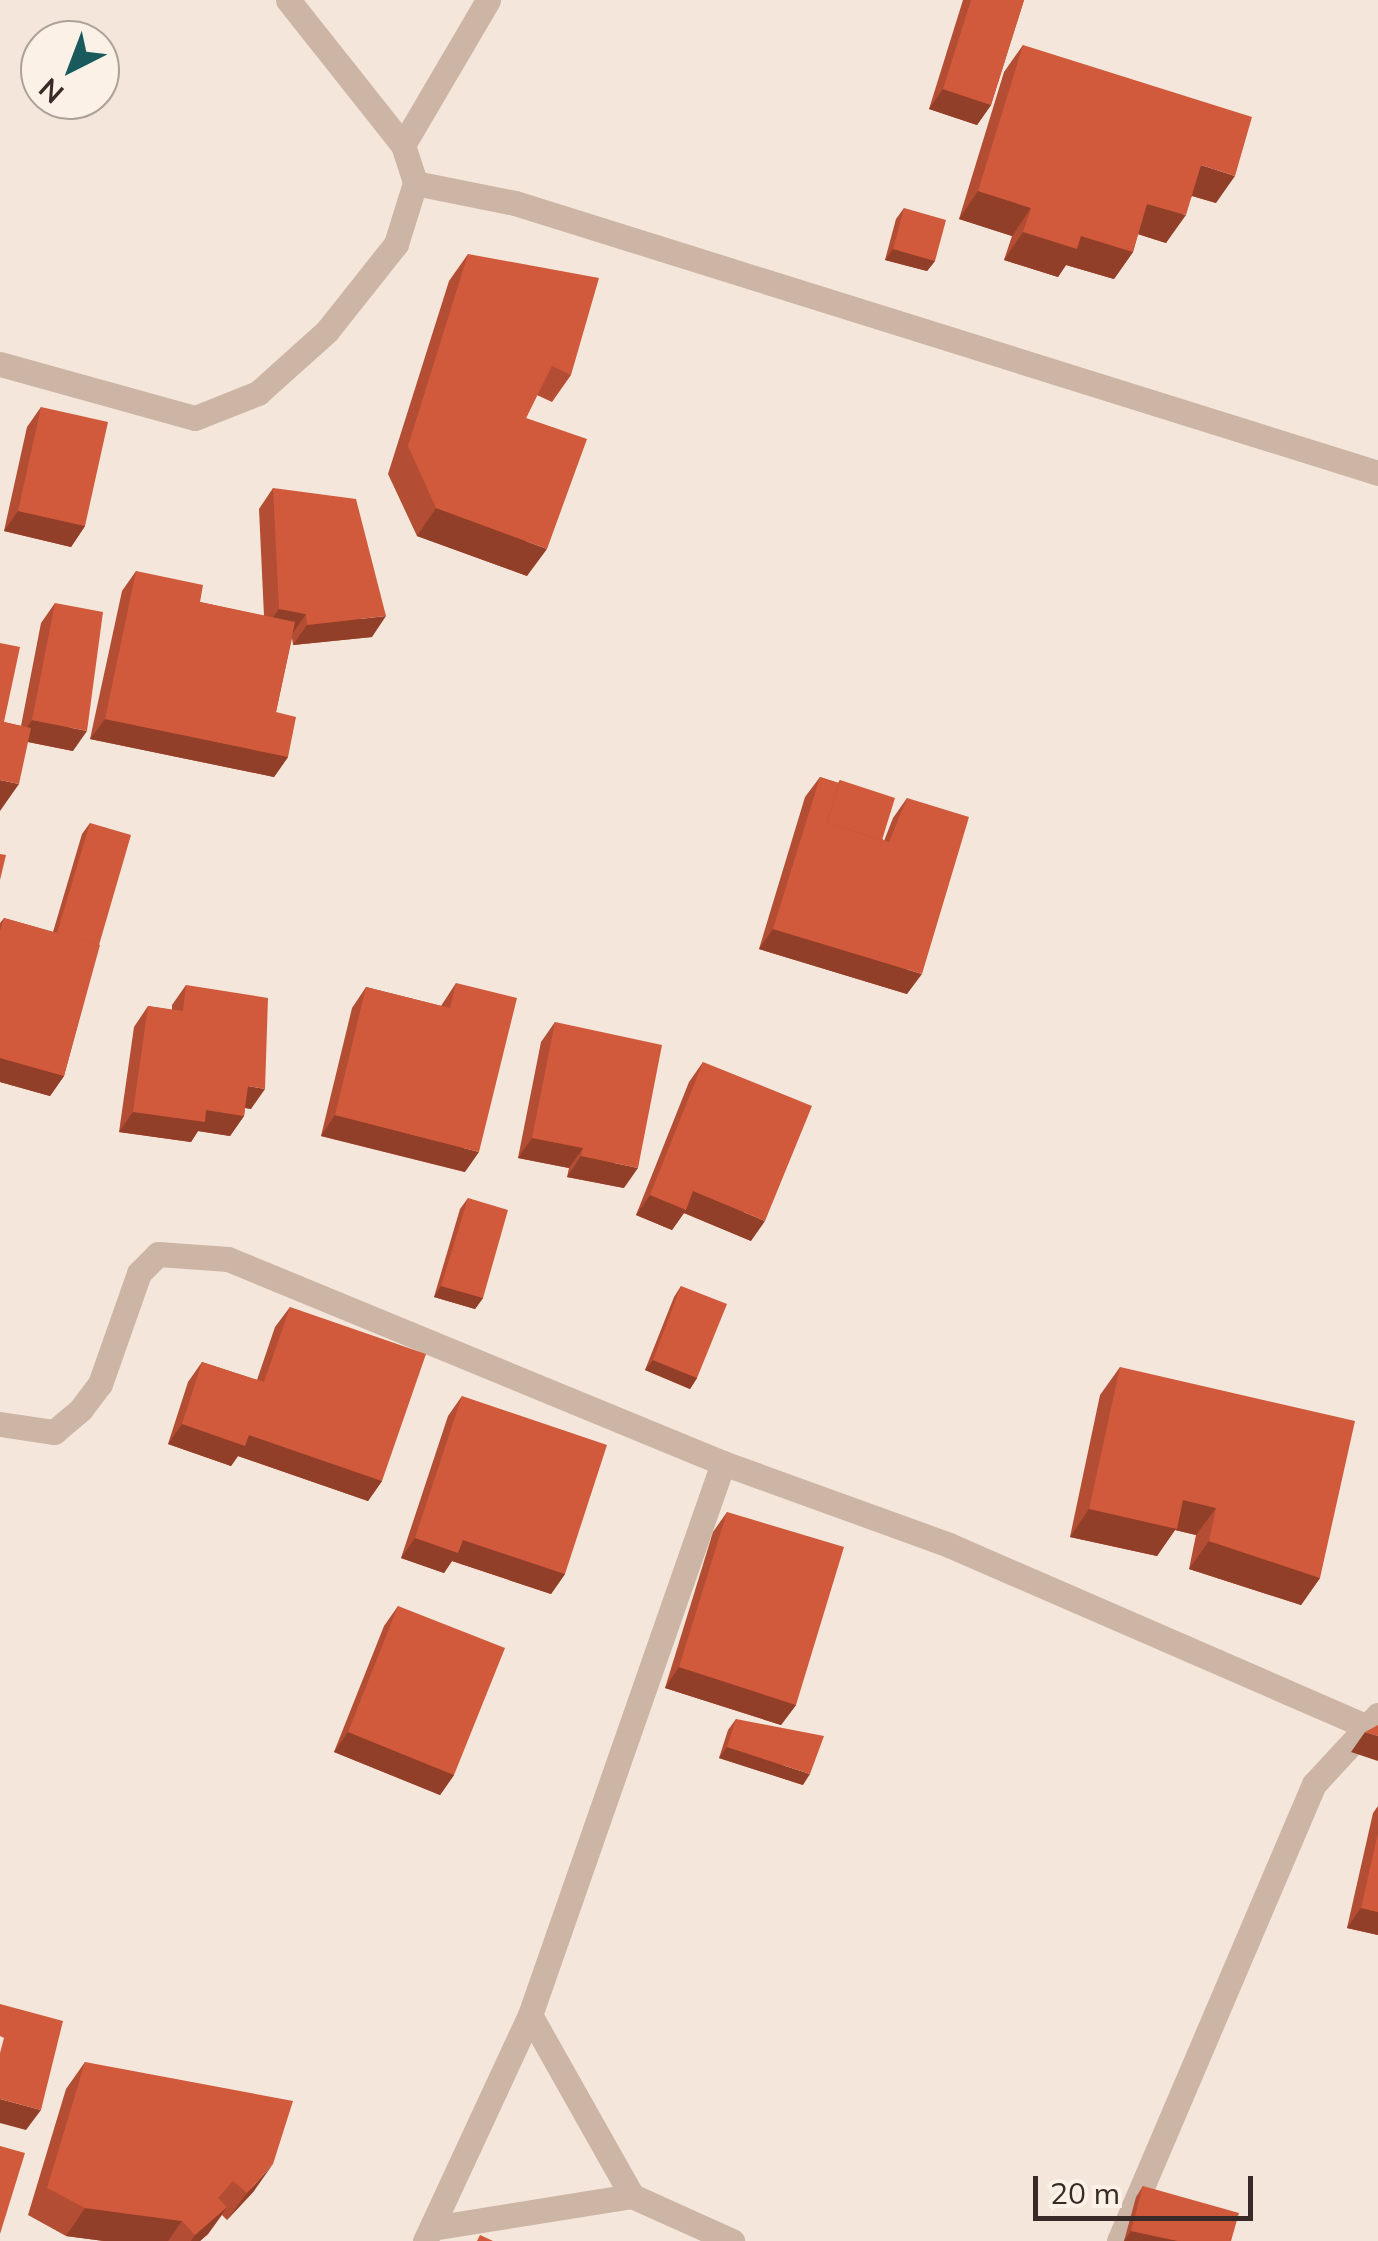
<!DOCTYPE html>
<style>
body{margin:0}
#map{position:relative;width:1378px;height:2241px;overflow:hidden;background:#f4e6da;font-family:Mulish,sans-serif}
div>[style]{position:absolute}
.minor>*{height:25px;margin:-12.5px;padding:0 12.5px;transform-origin:12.5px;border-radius:12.5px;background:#cdb5a5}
.wall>*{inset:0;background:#b34d33}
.shaded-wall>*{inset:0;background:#923f29}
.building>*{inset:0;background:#d05a3b}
span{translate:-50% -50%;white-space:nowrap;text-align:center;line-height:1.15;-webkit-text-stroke:10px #fbf1e6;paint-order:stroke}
.north{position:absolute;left:20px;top:20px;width:100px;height:100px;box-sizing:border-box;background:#fbf1e6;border:2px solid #ada29a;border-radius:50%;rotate:222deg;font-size:28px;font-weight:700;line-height:40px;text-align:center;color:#382b27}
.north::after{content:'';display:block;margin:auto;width:35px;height:45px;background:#195b5d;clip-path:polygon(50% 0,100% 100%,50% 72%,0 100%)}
.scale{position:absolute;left:1033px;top:2176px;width:220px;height:45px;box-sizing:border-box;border:5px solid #382b27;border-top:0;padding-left:12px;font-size:30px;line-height:35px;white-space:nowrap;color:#382b27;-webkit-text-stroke:8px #fbf1e6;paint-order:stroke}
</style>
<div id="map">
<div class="minor">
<i style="left:288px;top:0;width:185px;rotate:51.6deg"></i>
<i style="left:403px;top:145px;width:40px;rotate:72deg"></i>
<i style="left:403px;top:145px;width:168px;rotate:-59.6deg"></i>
<i style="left:0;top:364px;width:202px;rotate:15.5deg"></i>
<i style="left:195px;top:418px;width:68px;rotate:-21.6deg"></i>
<i style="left:258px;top:393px;width:93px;rotate:-41.9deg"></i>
<i style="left:327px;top:331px;width:111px;rotate:-51.6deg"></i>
<i style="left:396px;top:244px;width:64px;rotate:-72.7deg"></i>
<i style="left:415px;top:183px;width:102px;rotate:11.3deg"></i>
<i style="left:515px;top:203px;width:904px;rotate:17.37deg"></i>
<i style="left:0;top:1424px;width:55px;rotate:8.4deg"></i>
<i style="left:54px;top:1432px;width:35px;rotate:-40deg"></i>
<i style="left:81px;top:1409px;width:31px;rotate:-53deg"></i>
<i style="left:100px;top:1384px;width:118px;rotate:-70.6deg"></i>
<i style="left:139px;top:1273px;width:27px;rotate:-45deg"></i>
<i style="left:158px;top:1254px;width:70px;rotate:4.1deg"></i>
<i style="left:228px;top:1259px;width:535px;rotate:22.4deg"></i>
<i style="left:723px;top:1463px;width:240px;rotate:19.9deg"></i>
<i style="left:949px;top:1545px;width:448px;rotate:23.5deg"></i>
<i style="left:530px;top:2015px;width:208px;rotate:60.6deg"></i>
<i style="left:432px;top:2228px;width:203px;rotate:-9.1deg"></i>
<i style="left:632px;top:2196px;width:110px;rotate:24.2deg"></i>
<i style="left:425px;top:2241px;width:249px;rotate:-65.1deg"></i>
<i style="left:530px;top:2015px;width:585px;rotate:-70.73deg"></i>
<i style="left:1119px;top:2241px;width:497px;rotate:-66.9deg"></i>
<i style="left:1314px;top:1784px;width:94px;rotate:-47.2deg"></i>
</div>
<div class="wall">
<i style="clip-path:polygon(963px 0,1024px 0,991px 105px,977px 125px,929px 109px)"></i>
<i style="clip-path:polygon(1023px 45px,1216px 203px,1192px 196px,1166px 243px,1138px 234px,1133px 252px,1114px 279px,1066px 265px,1058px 277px,1004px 260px,1012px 236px,959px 219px,1004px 72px)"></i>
<i style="clip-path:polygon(904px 208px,935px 261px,927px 271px,885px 260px,896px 219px)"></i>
<i style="clip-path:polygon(468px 254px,571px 375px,552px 402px,537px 395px,526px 418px,527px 576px,417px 536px,388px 474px,449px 281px)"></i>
<i style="clip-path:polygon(41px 407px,85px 526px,71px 547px,4px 531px,27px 427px)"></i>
<i style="clip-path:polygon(273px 488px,372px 637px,293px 645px,292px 638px,276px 712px,288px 757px,274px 777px,90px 739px,122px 591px,136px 571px,200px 602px,264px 616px,259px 509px)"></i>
<i style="clip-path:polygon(55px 603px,73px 751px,28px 742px,4px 722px,21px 726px,41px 623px)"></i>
<i style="clip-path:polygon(820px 777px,838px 783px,840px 780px,884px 841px,893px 818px,907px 798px,907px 994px,759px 949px,805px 797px)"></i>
<i style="clip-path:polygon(90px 823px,99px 945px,64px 1076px,50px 1096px,0 1082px,0 923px,4px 918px,53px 932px,82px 834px)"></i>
<i style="clip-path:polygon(456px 983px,465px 1172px,321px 1136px,352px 1008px,366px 987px,441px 1006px)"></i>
<i style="clip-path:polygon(186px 985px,251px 1109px,245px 1108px,244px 1116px,230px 1136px,198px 1131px,191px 1142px,119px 1132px,134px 1027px,148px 1006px,172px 1010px,172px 1005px)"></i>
<i style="clip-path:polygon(555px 1022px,624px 1188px,567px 1177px,569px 1168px,518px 1158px,541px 1042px)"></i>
<i style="clip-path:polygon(703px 1062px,751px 1241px,684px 1213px,672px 1230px,636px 1215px,689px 1082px)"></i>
<i style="clip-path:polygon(468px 1198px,483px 1298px,475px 1309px,434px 1297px,460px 1209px)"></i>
<i style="clip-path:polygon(681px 1286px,697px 1378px,690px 1389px,645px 1370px,674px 1297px)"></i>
<i style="clip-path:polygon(290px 1307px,382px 1481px,368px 1501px,238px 1456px,231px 1466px,168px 1444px,188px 1382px,202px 1362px,257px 1380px,275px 1327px)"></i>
<i style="clip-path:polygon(1120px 1367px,1320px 1578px,1301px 1605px,1189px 1569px,1196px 1535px,1175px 1530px,1157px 1556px,1070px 1537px,1100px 1395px)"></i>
<i style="clip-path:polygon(462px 1396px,565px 1574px,551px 1594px,452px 1561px,444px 1573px,401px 1558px,448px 1416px)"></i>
<i style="clip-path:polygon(727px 1512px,796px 1705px,781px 1725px,665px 1688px,713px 1532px)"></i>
<i style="clip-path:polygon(398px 1606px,454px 1775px,440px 1795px,334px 1752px,384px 1626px)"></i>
<i style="clip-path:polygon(736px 1719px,803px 1785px,719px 1758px,728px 1730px)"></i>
<i style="clip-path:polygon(1378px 1806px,1378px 1935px,1347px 1928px,1373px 1813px)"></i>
<i style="clip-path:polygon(85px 2062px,254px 2191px,227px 2220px,222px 2215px,208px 2234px,200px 2241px,104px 2241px,66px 2236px,28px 2215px,66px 2089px)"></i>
<i style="clip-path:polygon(1143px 2186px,1231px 2241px,1124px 2241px,1136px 2197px)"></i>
</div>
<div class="shaded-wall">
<i style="clip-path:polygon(943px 89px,991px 105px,977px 125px,929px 109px)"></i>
<i style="clip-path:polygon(1201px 165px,1235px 176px,1216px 203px,1182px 193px)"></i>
<i style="clip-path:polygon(978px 191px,1031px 208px,1012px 236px,959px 219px)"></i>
<i style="clip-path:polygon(1147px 204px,1186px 215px,1166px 243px,1128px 231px)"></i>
<i style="clip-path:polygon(1023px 232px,1081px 236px,1133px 252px,1114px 279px,1066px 265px,1058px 277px,1004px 260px)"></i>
<i style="clip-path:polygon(893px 249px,935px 261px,927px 271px,885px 260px)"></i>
<i style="clip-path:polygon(436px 508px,547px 549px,527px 576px,417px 536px)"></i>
<i style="clip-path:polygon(18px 511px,85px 526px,71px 547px,4px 531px)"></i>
<i style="clip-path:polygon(279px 609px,306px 614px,292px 634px,265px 629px)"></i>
<i style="clip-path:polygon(386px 616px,372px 637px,293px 645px,307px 625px)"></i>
<i style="clip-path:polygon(105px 719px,288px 757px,274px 777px,90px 739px)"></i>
<i style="clip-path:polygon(32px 720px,87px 731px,73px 751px,18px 740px)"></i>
<i style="clip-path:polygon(0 780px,19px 784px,0 811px)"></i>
<i style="clip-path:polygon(773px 929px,922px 974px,907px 994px,759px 949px)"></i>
<i style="clip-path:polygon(0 1058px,64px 1076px,50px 1096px,0 1082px)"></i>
<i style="clip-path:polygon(248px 1086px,265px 1089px,251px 1109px,234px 1106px)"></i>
<i style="clip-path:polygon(206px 1110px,244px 1116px,230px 1136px,198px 1131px,191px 1142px,119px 1132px,133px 1112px)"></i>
<i style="clip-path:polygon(335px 1115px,479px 1152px,465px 1172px,321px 1136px)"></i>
<i style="clip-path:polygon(532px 1138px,583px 1148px,569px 1168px,518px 1158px)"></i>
<i style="clip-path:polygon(581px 1156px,638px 1168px,624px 1188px,567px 1177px)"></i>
<i style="clip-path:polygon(693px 1191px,765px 1221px,751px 1241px,684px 1213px,672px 1230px,636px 1215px,650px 1195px)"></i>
<i style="clip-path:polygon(441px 1286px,483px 1298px,475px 1309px,434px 1297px)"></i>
<i style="clip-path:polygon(653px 1360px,697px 1378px,690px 1389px,645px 1370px)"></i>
<i style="clip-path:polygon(182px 1424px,249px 1435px,382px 1481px,368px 1501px,238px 1456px,231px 1466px,168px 1444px)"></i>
<i style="clip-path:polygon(1183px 1500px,1216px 1508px,1196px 1535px,1175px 1530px,1157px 1556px,1070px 1537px,1089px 1509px)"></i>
<i style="clip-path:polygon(415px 1538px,463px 1540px,565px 1574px,551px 1594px,452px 1561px,444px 1573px,401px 1558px)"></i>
<i style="clip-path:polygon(1209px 1541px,1320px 1578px,1301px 1605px,1189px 1569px)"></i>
<i style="clip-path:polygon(679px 1667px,796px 1705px,781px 1725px,665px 1688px)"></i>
<i style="clip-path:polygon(348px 1732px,454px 1775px,440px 1795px,334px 1752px)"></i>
<i style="clip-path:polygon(1365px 1732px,1378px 1736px,1378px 1761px,1351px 1752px)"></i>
<i style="clip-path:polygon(727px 1747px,810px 1774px,803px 1785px,719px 1758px)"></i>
<i style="clip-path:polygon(1361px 1908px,1378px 1912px,1378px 1935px,1347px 1928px)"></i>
<i style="clip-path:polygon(0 2099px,41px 2110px,26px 2130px,0 2123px)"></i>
<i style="clip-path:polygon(273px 2164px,254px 2191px,227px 2220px,247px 2193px)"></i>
<i style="clip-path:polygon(227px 2207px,208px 2234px,200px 2241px,191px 2241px,195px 2235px)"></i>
<i style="clip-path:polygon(85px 2208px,182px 2221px,168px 2241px,104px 2241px,66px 2236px)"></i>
<i style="clip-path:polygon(1131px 2231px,1178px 2241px,1124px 2241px)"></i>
</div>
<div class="building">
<i style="clip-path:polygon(971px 0,1024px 0,991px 105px,943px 89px)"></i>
<i style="clip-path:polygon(1023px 45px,1252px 117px,1235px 176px,1201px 165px,1186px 215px,1147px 204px,1133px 252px,1081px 236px,1077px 249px,1023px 232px,1031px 208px,978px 191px)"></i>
<i style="clip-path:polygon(904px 208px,946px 220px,935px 261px,893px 249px)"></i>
<i style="clip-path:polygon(468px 254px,599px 278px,571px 375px,552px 366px,526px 418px,587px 439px,547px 549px,436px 508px,408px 446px)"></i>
<i style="clip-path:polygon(41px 407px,108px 422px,85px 526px,18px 511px)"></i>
<i style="clip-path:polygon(273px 488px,356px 499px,386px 616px,307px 625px,306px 614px,279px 609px)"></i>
<i style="clip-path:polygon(136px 571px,203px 585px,200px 602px,295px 622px,276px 712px,296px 717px,288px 757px,105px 719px)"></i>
<i style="clip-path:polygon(55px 603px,103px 612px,87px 731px,32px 720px)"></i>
<i style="clip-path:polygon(0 643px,20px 647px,4px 722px,31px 728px,19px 784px,0 780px)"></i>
<i style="clip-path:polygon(820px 777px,839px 783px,827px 823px,889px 842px,907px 798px,969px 817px,922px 974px,773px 929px)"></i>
<i style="clip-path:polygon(840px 780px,895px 798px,882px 840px,827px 823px)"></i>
<i style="clip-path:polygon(90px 823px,131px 835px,99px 945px,57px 933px)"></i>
<i style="clip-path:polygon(0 854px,6px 855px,0 880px)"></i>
<i style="clip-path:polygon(4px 918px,100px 945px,64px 1076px,0 1058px,0 931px)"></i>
<i style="clip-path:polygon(456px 983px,517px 998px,479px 1152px,335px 1115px,366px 987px,450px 1008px)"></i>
<i style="clip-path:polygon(186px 985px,268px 998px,265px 1089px,248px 1086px,244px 1116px,206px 1110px,205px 1122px,133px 1112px,148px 1006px,183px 1011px)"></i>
<i style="clip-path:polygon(555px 1022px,662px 1045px,638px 1168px,581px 1156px,583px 1148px,532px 1138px)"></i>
<i style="clip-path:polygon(703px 1062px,812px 1106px,765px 1221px,693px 1191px,686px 1210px,650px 1195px)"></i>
<i style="clip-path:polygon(468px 1198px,508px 1210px,483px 1298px,441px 1286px)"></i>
<i style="clip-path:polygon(681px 1286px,727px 1304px,697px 1378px,653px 1360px)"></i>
<i style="clip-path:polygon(290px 1307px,426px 1354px,382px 1481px,249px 1435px,245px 1446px,182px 1424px,202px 1362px,264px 1382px)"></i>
<i style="clip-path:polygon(1120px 1367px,1355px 1421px,1320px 1578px,1209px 1541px,1216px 1508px,1183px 1500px,1177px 1529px,1089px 1509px)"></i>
<i style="clip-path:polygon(462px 1396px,607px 1445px,565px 1574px,463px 1540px,458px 1553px,415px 1538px)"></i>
<i style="clip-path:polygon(727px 1512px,844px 1547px,796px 1705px,679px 1667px)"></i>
<i style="clip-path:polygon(398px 1606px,505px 1648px,454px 1775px,348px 1732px)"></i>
<i style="clip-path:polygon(736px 1719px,824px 1736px,810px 1774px,727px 1747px)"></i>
<i style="clip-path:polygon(1378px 1725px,1378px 1736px,1365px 1732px)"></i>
<i style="clip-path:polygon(1378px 1833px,1378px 1912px,1361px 1908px)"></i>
<i style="clip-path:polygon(0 2004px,63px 2021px,41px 2110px,0 2099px,0 2053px,4px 2038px,0 2036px)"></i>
<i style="clip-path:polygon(85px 2062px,293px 2101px,273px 2164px,247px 2193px,233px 2181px,218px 2198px,227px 2207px,195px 2235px,182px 2221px,85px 2208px,47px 2188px)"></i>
<i style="clip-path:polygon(0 2146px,25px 2153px,0 2234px)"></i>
<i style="clip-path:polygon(1143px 2186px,1239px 2213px,1231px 2241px,1178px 2241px,1131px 2231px)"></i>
<i style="clip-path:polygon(480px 2235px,493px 2241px,477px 2241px)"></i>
</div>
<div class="north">N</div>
<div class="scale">20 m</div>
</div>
